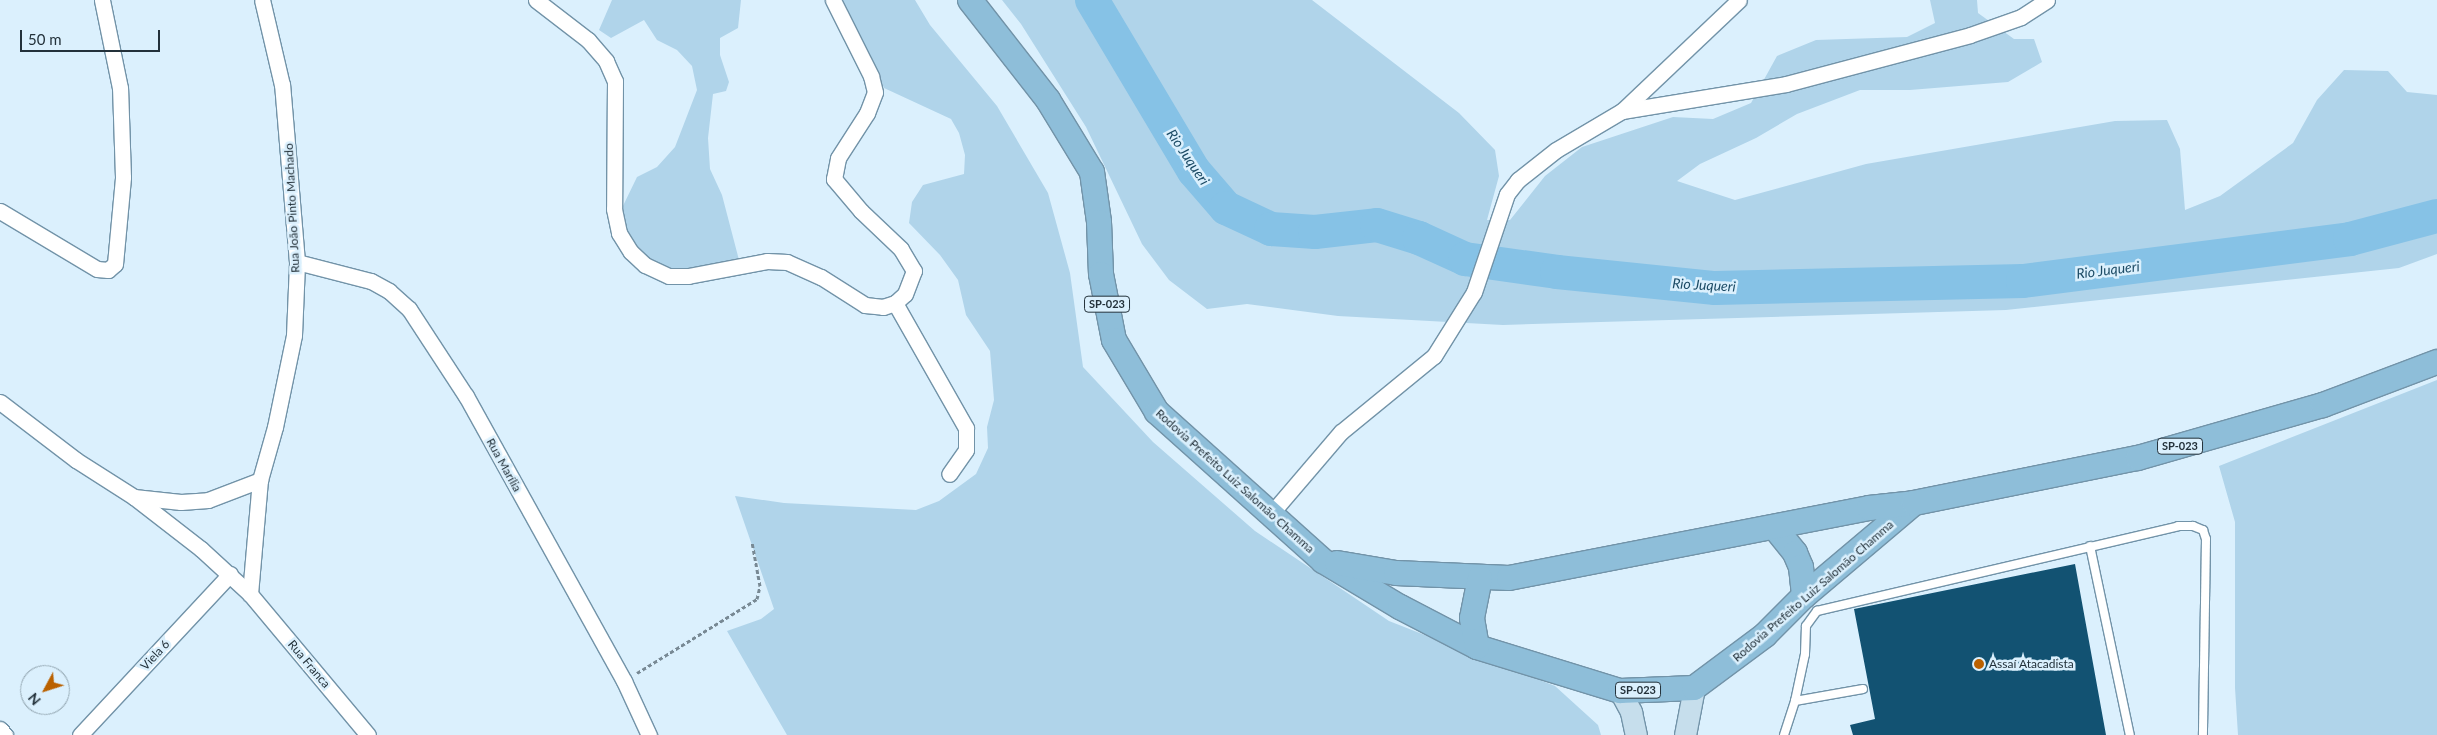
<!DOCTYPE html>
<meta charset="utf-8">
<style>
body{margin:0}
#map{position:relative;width:2437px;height:735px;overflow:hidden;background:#dbf0fd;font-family:Lato,sans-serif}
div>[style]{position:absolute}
.green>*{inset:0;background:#b0d4ea}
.river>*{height:34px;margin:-17px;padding:0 17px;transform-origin:17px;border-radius:17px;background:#86c2e6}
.building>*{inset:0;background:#125272}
.path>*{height:3px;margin-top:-1.5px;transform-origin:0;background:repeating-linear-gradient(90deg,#788994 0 4px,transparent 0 6.5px)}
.roads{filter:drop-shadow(1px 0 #7293a8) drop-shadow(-1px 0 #7293a8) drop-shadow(0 1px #7293a8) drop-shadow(0 -1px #7293a8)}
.service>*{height:8px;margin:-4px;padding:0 4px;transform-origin:4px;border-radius:4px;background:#fff}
.minor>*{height:15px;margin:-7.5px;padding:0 7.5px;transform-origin:7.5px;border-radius:7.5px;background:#fff}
.secondary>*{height:21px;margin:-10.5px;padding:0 10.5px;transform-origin:10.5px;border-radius:10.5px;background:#c6deec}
.primary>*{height:24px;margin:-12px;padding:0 12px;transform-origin:12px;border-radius:12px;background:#8ebed9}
.dots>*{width:14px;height:14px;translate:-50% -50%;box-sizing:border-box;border:2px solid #dbf0fd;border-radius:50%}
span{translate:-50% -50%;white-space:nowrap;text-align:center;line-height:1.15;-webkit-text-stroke:5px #dbf0fd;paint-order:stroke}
.shield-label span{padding:1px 4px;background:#dbf0fd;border:1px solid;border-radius:4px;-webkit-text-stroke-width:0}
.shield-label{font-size:11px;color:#23313a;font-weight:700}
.street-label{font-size:12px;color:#23313a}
.poi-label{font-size:12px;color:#23313a}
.left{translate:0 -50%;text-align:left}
.water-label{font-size:14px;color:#1c4b65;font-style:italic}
.north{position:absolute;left:20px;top:665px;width:50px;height:50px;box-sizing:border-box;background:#dbf0fd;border:1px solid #91a4af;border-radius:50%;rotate:230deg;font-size:14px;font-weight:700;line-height:20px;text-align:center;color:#23313a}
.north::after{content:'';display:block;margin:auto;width:18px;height:22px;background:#ba6100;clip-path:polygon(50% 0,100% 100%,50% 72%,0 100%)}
.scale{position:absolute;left:20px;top:30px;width:140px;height:22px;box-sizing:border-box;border:2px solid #23313a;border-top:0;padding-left:6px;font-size:15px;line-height:18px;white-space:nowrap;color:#23313a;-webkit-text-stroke:4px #dbf0fd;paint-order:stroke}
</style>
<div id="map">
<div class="green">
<i style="clip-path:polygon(612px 0,741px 0,738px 28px,720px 38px,720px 55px,729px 82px,726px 91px,713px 94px,708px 138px,710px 169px,722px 195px,739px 260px,671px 273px,650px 264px,623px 231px,621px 210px,637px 177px,657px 167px,675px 147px,697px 90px,692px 66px,677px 50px,657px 40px,644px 20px,611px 38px,599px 30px)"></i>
<i style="clip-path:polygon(838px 0,915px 0,930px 25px,997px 106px,1048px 193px,1070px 273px,1083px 367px,1153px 442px,1255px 531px,1389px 621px,1555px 686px,1598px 725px,1601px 735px,787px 735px,727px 631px,761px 619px,774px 609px,735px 496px,784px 503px,916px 510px,939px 501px,976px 474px,988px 448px,987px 427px,994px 400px,990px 351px,966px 315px,958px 280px,940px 255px,909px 223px,912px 202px,923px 185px,964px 174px,965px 155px,959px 133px,951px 119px,884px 88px,865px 48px)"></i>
<i style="clip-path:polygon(1002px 0,1312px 0,1459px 113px,1495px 150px,1499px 176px,1487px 220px,1510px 220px,1545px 176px,1582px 147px,1673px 117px,1713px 119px,1751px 103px,1777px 56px,1816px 40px,1907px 37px,1935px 23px,1930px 0,1977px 0,1978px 13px,2014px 39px,2034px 39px,2042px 62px,2008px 82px,1910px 90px,1860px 90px,1797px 114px,1756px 138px,1700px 164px,1677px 181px,1735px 200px,1866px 164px,2115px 121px,2167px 120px,2180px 149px,2185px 210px,2220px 196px,2293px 143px,2317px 100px,2344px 70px,2388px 71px,2407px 92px,2437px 95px,2437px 254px,2399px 268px,2006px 310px,1503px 325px,1338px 316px,1247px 304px,1207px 309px,1169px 280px,1142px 244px,1086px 127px,1021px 24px)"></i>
<i style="clip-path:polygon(2437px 380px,2437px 735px,2238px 735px,2235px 688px,2235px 522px,2219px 466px)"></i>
</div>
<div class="river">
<i style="left:1092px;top:0;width:199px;rotate:59.2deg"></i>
<i style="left:1194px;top:171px;width:49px;rotate:49.1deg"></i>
<i style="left:1226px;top:208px;width:50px;rotate:25deg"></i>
<i style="left:1271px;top:229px;width:44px;rotate:3.9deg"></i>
<i style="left:1315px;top:232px;width:62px;rotate:-6.4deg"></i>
<i style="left:1377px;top:225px;width:44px;rotate:17.2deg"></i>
<i style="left:1419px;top:238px;width:51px;rotate:24.5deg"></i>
<i style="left:1465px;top:259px;width:93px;rotate:8deg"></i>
<i style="left:1557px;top:272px;width:159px;rotate:5.8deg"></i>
<i style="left:1715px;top:288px;width:308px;rotate:-1.3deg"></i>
<i style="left:2023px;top:281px;width:330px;rotate:-7.3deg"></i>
<i style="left:2350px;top:239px;width:90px;rotate:-14.8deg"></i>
</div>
<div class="building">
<i style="clip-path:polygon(2075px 564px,2106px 735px,1853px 735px,1850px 725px,1875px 719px,1854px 609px)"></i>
</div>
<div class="path">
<i style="left:637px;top:673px;width:141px;rotate:-31.7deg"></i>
<i style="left:757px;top:599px;width:13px;rotate:-77deg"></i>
<i style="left:760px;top:586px;width:45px;rotate:-100.3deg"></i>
</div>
<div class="roads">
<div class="service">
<i style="left:2090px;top:546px;width:193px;rotate:78.1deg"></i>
<i style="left:1795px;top:701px;width:48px;rotate:-78deg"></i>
<i style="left:1805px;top:654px;width:28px;rotate:-88deg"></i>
<i style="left:1806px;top:626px;width:19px;rotate:-54deg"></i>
<i style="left:1817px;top:611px;width:371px;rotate:-13.2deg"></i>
<i style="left:2178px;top:526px;width:15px"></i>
<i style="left:2193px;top:526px;width:11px;rotate:22deg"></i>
<i style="left:2203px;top:530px;width:9px;rotate:72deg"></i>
<i style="left:2206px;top:539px;width:196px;rotate:90.9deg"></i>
<i style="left:1784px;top:735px;width:36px;rotate:-72deg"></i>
<i style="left:1795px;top:701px;width:69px;rotate:-10deg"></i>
</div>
<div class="minor">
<i style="left:536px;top:0;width:66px;rotate:37.6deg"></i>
<i style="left:588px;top:40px;width:28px;rotate:49deg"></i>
<i style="left:606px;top:61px;width:22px;rotate:66deg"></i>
<i style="left:615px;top:81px;width:128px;rotate:90.4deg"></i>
<i style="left:614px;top:209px;width:25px;rotate:78deg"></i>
<i style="left:619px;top:233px;width:22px;rotate:58deg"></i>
<i style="left:631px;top:252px;width:19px;rotate:43deg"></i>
<i style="left:645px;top:265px;width:26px;rotate:25deg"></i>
<i style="left:669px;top:276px;width:19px"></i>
<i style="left:688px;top:276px;width:80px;rotate:-10.8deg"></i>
<i style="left:767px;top:261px;width:20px;rotate:3deg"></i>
<i style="left:787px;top:262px;width:37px;rotate:24deg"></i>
<i style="left:821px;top:277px;width:52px;rotate:32.5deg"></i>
<i style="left:865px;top:305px;width:18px;rotate:6deg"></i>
<i style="left:883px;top:307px;width:13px;rotate:-18deg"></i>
<i style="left:895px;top:303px;width:13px;rotate:-42deg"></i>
<i style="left:905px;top:294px;width:25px;rotate:-69deg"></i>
<i style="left:914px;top:271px;width:26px;rotate:-121deg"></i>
<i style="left:901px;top:249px;width:55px;rotate:-136.5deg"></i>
<i style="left:861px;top:211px;width:42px;rotate:-130.2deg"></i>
<i style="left:834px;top:179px;width:21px;rotate:-79deg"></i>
<i style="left:838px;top:158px;width:54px;rotate:-57.2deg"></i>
<i style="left:867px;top:113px;width:22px;rotate:-69deg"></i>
<i style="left:875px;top:92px;width:16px;rotate:-104deg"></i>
<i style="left:871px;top:76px;width:85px;rotate:-116.6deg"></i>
<i style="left:1622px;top:111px;width:161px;rotate:-43.5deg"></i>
<i style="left:0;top:211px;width:113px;rotate:30.9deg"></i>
<i style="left:97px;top:269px;width:11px;rotate:5deg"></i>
<i style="left:108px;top:270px;width:9px;rotate:-41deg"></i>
<i style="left:115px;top:264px;width:87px;rotate:-84.7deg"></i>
<i style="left:123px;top:177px;width:89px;rotate:-91.9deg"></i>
<i style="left:120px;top:88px;width:90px;rotate:-101.6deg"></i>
<i style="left:297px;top:262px;width:76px;rotate:14.4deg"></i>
<i style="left:371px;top:281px;width:21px;rotate:29deg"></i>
<i style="left:389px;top:291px;width:27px;rotate:42deg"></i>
<i style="left:409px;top:309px;width:104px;rotate:56.8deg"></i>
<i style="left:466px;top:396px;width:326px;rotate:61deg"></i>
<i style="left:624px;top:681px;width:60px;rotate:65.2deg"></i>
<i style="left:895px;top:303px;width:144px;rotate:60.4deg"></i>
<i style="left:966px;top:428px;width:22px;rotate:90deg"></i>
<i style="left:966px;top:450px;width:29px;rotate:125deg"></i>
<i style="left:0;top:402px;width:96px;rotate:37.3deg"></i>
<i style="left:76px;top:460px;width:69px;rotate:32.5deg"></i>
<i style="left:134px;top:497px;width:47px;rotate:6.1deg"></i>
<i style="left:181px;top:502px;width:27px;rotate:-4deg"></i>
<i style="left:208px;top:500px;width:56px;rotate:-21deg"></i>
<i style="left:260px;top:480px;width:55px;rotate:-74.2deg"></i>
<i style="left:275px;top:427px;width:94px;rotate:-78.3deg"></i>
<i style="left:294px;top:335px;width:73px;rotate:-87.6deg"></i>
<i style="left:297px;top:262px;width:178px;rotate:-94.8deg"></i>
<i style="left:282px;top:85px;width:87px;rotate:-103.2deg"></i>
<i style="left:134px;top:497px;width:85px;rotate:37.8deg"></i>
<i style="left:201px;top:549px;width:67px;rotate:42.6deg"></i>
<i style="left:250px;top:594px;width:184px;rotate:50.1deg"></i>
<i style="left:1270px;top:515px;width:109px;rotate:-49.5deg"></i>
<i style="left:1341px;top:432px;width:120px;rotate:-39.3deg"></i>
<i style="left:1434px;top:356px;width:75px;rotate:-58deg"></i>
<i style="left:1474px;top:292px;width:103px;rotate:-71.4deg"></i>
<i style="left:1507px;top:194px;width:18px;rotate:-52deg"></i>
<i style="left:1518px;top:180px;width:48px;rotate:-38.3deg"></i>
<i style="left:1556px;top:150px;width:77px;rotate:-30.6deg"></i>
<i style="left:1622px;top:111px;width:166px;rotate:-9.3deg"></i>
<i style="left:1786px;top:84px;width:190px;rotate:-14.9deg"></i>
<i style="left:1970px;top:35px;width:54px;rotate:-19.4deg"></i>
<i style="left:2021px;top:17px;width:31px;rotate:-33deg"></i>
<i style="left:250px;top:594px;width:114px;rotate:-85deg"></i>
<i style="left:0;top:729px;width:8px;rotate:50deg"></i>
<i style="left:80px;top:735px;width:220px;rotate:-47deg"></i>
</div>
<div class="secondary">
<i style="left:1620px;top:691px;width:24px;rotate:62deg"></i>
<i style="left:1631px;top:712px;width:24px;rotate:78deg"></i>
<i style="left:1685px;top:735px;width:48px;rotate:-79.2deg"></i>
</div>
<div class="primary">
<i style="left:970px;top:0;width:127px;rotate:52deg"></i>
<i style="left:1048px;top:100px;width:84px;rotate:58.6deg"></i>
<i style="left:1092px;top:172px;width:50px;rotate:82deg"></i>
<i style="left:1099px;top:222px;width:52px;rotate:87.8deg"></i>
<i style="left:1101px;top:274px;width:67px;rotate:78.9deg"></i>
<i style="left:1114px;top:340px;width:84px;rotate:59.2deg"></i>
<i style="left:1157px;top:412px;width:223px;rotate:41.9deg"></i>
<i style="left:1323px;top:561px;width:90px;rotate:30.9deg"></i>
<i style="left:1400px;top:607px;width:87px;rotate:27.5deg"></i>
<i style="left:1477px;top:647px;width:150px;rotate:17.1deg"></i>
<i style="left:1620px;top:691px;width:74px;rotate:-2.3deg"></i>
<i style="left:1694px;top:688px;width:89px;rotate:-36.7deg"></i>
<i style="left:1765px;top:635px;width:55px;rotate:-45deg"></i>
<i style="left:1804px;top:596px;width:144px;rotate:-40.2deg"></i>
<i style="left:1775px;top:528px;width:32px;rotate:51deg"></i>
<i style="left:1795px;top:553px;width:15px;rotate:67deg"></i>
<i style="left:1801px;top:567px;width:29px;rotate:84deg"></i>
<i style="left:1337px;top:563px;width:60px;rotate:9.6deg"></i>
<i style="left:1396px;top:573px;width:113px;rotate:2.5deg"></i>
<i style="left:1509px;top:578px;width:367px;rotate:-11deg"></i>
<i style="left:1869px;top:508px;width:45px;rotate:-6.3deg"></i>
<i style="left:1914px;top:503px;width:228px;rotate:-11.4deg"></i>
<i style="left:2138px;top:458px;width:192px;rotate:-16deg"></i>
<i style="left:2323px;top:405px;width:122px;rotate:-20.7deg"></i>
<i style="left:1477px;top:647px;width:29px;rotate:-100deg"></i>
<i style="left:1472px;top:618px;width:41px;rotate:-78.7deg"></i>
</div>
</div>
<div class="dots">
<i style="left:1979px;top:664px;background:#ba6100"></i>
</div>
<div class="shield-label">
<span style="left:1107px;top:304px">SP-023</span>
<span style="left:2180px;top:446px">SP-023</span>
<span style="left:1638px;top:690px">SP-023</span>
</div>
<div class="street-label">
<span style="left:292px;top:208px;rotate:-93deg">Rua João Pinto Machado</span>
<span style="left:504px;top:465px;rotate:61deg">Rua Marília</span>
<span style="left:1235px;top:481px;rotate:42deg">Rodovia Prefeito Luiz Salomão Chamma</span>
<span style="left:1813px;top:591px;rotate:-41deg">Rodovia Prefeito Luiz Salomão Chamma</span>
<span style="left:155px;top:655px;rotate:-47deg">Viela 6</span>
<span style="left:309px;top:664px;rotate:50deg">Rua Franca</span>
</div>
<div class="poi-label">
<span class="left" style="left:1989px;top:664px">Assaí Atacadista</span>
</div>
<div class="water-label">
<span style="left:1188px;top:157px;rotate:56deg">Rio Juqueri</span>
<span style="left:2108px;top:270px;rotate:-7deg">Rio Juqueri</span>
<span style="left:1704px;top:285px;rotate:3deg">Rio Juqueri</span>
</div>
<div class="north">N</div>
<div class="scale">50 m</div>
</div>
